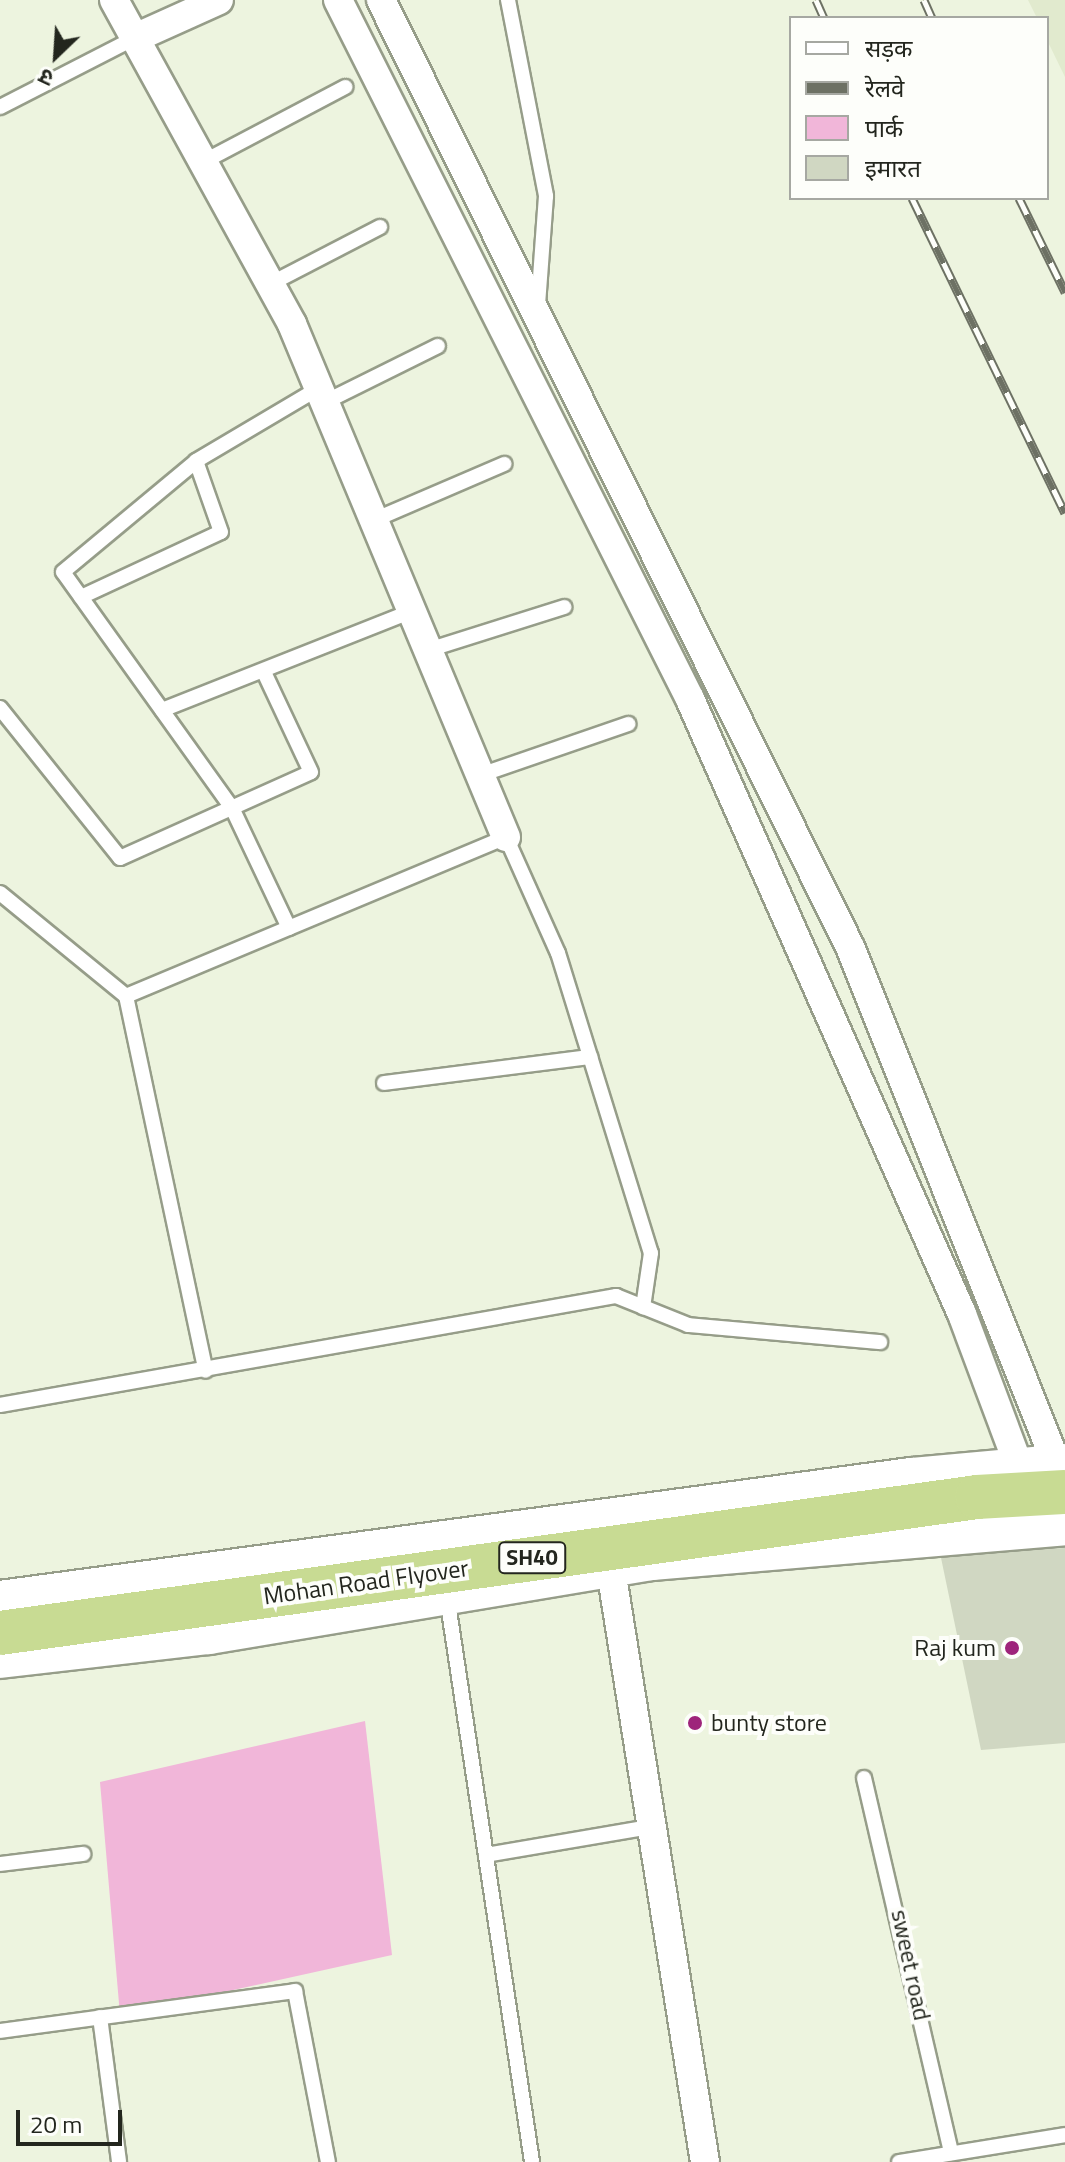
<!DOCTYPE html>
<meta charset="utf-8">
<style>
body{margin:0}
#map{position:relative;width:1065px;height:2162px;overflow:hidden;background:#edf4df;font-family:"Titillium Web","Noto Sans Devanagari",sans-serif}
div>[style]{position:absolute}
.built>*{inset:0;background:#e1eace}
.green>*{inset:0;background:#f1b6d9}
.building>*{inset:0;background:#d0d7c2}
.roads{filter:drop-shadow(2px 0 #969d89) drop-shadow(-2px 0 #969d89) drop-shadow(0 2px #969d89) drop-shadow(0 -2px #969d89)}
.service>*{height:14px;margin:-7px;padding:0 7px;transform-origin:7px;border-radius:7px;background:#fff}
.minor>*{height:28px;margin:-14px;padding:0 14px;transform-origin:14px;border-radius:14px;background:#fff}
.tertiary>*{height:36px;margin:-18px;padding:0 18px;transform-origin:18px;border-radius:18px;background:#fff}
.rail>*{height:9px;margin-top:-4.5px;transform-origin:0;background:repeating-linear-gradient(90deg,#fdfefa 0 18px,#6d7164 0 36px);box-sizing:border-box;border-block:2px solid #6d7164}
.bridges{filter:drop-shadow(2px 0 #fff) drop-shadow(-2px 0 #fff) drop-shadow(0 2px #fff) drop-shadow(0 -2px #fff)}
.primary-bridge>*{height:44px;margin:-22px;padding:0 22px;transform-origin:22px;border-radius:22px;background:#c8db93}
.dots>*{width:22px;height:22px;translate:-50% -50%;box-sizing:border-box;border:4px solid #fdfefa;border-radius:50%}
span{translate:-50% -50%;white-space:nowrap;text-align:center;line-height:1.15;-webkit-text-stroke:8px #fdfefa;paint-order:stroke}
.shield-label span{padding:2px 6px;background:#fdfefa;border:2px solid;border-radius:6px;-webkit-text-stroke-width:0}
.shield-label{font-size:22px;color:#23261e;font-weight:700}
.street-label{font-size:24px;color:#23261e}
.poi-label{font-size:24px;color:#23261e}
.right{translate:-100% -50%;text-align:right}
.left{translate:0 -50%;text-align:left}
.legend{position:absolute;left:789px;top:16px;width:260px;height:184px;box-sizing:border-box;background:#fdfefa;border:2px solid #a6a8a2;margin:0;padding:10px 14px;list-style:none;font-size:24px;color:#23261e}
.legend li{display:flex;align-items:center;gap:16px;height:40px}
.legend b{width:40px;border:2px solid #a6a8a2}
.north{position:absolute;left:16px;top:16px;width:80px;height:80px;-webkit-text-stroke:6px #fdfefa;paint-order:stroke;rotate:205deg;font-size:22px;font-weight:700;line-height:32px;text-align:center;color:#23261e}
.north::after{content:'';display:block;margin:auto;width:28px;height:36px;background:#23261e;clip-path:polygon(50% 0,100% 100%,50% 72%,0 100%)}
.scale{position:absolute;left:16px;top:2110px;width:106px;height:36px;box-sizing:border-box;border:4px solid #23261e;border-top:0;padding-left:10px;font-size:24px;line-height:28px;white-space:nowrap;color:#23261e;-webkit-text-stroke:6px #fdfefa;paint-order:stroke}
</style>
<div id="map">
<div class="built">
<i style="clip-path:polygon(1028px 0,1065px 0,1065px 77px,1047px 40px,1047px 18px,1037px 18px)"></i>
</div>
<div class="green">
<i style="clip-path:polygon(365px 1721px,392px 1955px,120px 2015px,100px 1782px)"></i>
</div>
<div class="building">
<i style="clip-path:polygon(1065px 1548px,1065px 1743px,981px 1750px,940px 1553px)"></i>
</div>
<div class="roads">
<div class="service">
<i style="left:508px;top:0;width:200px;rotate:79deg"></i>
<i style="left:546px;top:196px;width:108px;rotate:94.2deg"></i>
<i style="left:0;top:107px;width:152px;rotate:-27.1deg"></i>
<i style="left:203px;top:162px;width:161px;rotate:-27.8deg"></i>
<i style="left:270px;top:284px;width:124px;rotate:-27.4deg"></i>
<i style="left:325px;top:402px;width:126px;rotate:-26.4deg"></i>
<i style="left:374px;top:520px;width:142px;rotate:-23.3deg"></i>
<i style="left:81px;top:597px;width:154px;rotate:-24.9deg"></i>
<i style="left:221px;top:532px;width:75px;rotate:-109.4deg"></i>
<i style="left:428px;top:650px;width:143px;rotate:-17.5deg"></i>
<i style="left:0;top:708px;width:192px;rotate:51.3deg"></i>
<i style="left:120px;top:858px;width:209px;rotate:-24.2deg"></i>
<i style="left:311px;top:772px;width:110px;rotate:-115.2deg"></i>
<i style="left:162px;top:710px;width:269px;rotate:-21.6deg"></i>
<i style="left:480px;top:775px;width:157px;rotate:-19deg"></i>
<i style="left:0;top:893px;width:163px;rotate:39.3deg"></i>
<i style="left:126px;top:996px;width:383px;rotate:78deg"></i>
<i style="left:289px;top:928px;width:133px;rotate:-115.4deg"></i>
<i style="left:232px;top:808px;width:290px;rotate:-125.6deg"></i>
<i style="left:63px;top:572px;width:173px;rotate:-39.8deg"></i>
<i style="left:196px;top:461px;width:143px;rotate:-30.7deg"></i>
<i style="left:126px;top:996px;width:412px;rotate:-22.7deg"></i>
<i style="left:506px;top:837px;width:127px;rotate:65.9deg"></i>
<i style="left:558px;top:953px;width:314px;rotate:72.8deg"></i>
<i style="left:651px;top:1253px;width:55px;rotate:98.4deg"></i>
<i style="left:384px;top:1083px;width:208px;rotate:-7.2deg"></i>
<i style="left:0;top:1405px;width:626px;rotate:-10.03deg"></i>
<i style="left:616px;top:1296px;width:78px;rotate:21.9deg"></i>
<i style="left:688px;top:1325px;width:193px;rotate:5.1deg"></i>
<i style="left:447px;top:1597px;width:571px;rotate:81.44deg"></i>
<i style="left:864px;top:1778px;width:385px;rotate:76.9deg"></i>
<i style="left:486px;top:1855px;width:165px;rotate:-9.7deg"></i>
<i style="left:0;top:1864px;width:84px;rotate:-6.9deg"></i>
<i style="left:100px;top:2017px;width:146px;rotate:82.5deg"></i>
<i style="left:0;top:2031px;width:298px;rotate:-7.7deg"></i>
<i style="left:295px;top:1991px;width:174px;rotate:79.1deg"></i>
<i style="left:899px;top:2162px;width:168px;rotate:-9.2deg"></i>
</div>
<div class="minor">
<i style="left:114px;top:0;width:370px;rotate:61.2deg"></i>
<i style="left:292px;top:324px;width:556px;rotate:67.36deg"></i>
<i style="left:338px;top:0;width:783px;rotate:63.27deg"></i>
<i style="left:690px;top:699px;width:672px;rotate:66.14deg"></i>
<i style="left:962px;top:1314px;width:183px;rotate:69.5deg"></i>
<i style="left:381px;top:0;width:1059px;rotate:63.65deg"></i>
<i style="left:851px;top:949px;width:572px;rotate:68.24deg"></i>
<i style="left:135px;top:38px;width:92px;rotate:-24.3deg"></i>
<i style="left:611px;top:1570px;width:599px;rotate:80.98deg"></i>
</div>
<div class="tertiary">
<i style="left:0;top:1599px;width:919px;rotate:-7.69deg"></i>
<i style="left:911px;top:1476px;width:155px;rotate:-5.2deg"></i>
<i style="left:0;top:1660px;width:210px;rotate:-6.6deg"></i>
<i style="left:209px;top:1636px;width:449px;rotate:-9.5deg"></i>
<i style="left:652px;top:1562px;width:414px;rotate:-4.8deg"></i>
</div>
</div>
<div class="rail">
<i style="left:816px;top:0;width:20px;rotate:66deg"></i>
<i style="left:924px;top:0;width:20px;rotate:66deg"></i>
<i style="left:912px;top:198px;width:350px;rotate:64.1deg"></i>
<i style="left:1019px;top:198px;width:105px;rotate:63.9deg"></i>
</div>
<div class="bridges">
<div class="primary-bridge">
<i style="left:0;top:1633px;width:986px;rotate:-7.92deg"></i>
<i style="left:977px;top:1497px;width:88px;rotate:-3.3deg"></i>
</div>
</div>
<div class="dots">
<i style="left:1012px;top:1648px;background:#9e247b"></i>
<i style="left:695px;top:1723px;background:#9e247b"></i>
</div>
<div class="shield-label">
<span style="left:532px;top:1558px">SH40</span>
</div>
<div class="street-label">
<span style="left:366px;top:1582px;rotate:-8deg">Mohan Road Flyover</span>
<span style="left:911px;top:1965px;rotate:78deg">sweet road</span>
</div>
<div class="poi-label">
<span class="right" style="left:996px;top:1648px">Raj kum</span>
<span class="left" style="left:711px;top:1723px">bunty store</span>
</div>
<ul class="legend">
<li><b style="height:10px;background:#fff"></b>सड़क</li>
<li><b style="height:10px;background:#6d7164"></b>रेलवे</li>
<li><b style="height:22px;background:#f1b6d9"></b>पार्क</li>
<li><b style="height:22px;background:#d0d7c2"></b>इमारत</li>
</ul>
<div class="north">उ</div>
<div class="scale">20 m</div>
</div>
